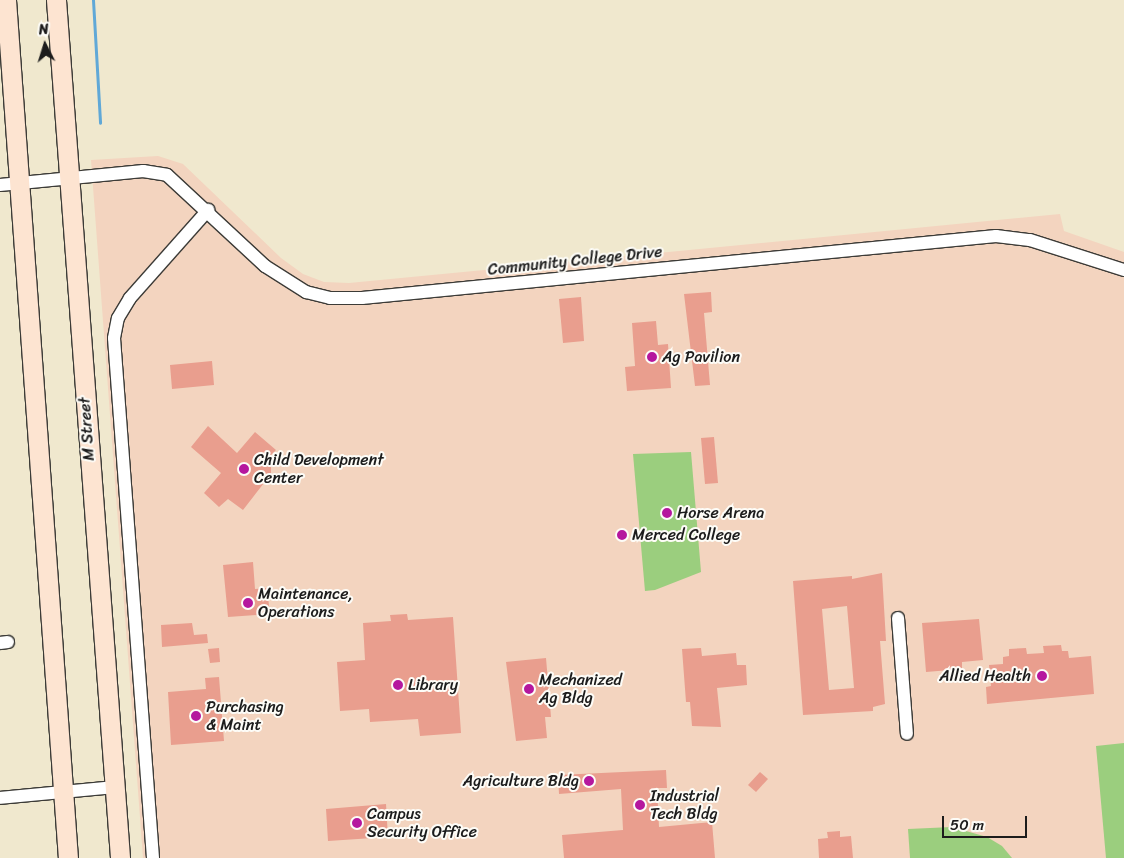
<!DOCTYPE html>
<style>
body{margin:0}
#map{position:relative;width:1124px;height:858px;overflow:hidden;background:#f0e8ce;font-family:Sriracha,sans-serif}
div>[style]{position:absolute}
.built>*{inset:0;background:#f3d4bf}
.green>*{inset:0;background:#9bce7e}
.stream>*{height:3px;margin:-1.5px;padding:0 1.5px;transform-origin:1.5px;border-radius:1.5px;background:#60a8d7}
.building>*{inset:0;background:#e99e8e}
.roads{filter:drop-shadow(1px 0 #3c3b37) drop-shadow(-1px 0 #3c3b37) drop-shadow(0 1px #3c3b37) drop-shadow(0 -1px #3c3b37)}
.street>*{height:12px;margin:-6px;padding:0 6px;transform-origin:6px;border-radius:6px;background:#fff}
.secondary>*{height:19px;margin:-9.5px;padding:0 9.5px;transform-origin:9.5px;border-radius:9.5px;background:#fde4d1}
.dots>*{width:14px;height:14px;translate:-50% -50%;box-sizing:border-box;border:2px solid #fdfcf7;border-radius:50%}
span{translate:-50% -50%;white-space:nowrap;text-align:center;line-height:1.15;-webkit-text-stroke:4px #fdfcf7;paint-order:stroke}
.street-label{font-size:16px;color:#1c1c1c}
.poi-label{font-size:16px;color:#1c1c1c}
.left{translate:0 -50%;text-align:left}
.right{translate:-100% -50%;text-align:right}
.north{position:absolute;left:20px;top:20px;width:50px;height:50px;-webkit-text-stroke:4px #fdfcf7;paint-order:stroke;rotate:355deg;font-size:14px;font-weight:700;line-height:20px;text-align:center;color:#1c1c1c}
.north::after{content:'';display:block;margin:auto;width:18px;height:22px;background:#1c1c1c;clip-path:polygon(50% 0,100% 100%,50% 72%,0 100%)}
.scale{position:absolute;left:942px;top:816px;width:85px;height:22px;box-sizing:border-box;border:2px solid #1c1c1c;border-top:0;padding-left:6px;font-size:15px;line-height:18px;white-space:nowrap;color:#1c1c1c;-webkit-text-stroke:4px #fdfcf7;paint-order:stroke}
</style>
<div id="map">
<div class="built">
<i style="clip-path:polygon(158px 156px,183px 164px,281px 258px,303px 274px,324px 282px,349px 283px,1060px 214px,1064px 231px,1124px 252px,1124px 858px,143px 858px,91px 160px)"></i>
</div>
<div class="green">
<i style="clip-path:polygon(691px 452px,701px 572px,655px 590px,645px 591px,633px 454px)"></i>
<i style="clip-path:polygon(1124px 743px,1124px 858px,1106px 858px,1096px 746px)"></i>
<i style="clip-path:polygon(952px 827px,987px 837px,1002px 846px,1012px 858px,910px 858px,908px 829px)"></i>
</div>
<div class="stream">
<i style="left:93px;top:0;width:123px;rotate:86.7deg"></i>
</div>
<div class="building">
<i style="clip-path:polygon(711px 292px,712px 312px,704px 313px,710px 385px,695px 386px,684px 294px)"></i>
<i style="clip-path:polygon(581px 297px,584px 341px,563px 343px,559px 299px)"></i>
<i style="clip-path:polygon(656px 321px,658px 345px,668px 344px,671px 388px,627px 391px,625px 367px,635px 366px,632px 323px)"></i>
<i style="clip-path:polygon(212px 361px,214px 385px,172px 389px,170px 365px)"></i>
<i style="clip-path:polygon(208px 426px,237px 453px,255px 432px,276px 450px,266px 460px,271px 465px,271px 474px,243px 510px,228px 499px,219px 507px,204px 493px,221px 473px,191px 447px)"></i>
<i style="clip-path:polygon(714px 437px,718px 483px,705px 484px,701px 438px)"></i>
<i style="clip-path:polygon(253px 562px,255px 589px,267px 588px,270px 614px,228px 617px,223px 565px)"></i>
<i style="clip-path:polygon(evenodd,882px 573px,886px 641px,880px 641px,885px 704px,873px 707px,873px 711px,803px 715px,793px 581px,852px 576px,852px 579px,882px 573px,847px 606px,854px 688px,829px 690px,822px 609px,847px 606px)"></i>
<i style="clip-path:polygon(407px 614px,408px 620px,453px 617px,461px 733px,420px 736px,418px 719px,370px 722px,369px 709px,340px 711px,337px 662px,365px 660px,363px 623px,391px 621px,390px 615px)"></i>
<i style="clip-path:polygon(979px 619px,983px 660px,962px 662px,962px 669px,926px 672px,922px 623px)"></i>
<i style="clip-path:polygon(192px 623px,194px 635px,207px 634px,208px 643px,162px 647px,161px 625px)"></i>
<i style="clip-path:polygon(1061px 645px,1062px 651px,1068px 651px,1069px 658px,1091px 656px,1094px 694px,987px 704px,986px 687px,991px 686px,989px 665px,1003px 664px,1003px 657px,1009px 656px,1009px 649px,1026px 648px,1027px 654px,1044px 653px,1043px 646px)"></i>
<i style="clip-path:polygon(219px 648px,220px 662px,210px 663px,208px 649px)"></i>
<i style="clip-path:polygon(701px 648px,702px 656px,736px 653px,737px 665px,746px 665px,747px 685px,717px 688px,721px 727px,692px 726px,690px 702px,686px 702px,682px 649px)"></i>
<i style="clip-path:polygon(546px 658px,551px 717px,545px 717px,547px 738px,516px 741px,506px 662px)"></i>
<i style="clip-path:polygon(219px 677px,224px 741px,171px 745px,168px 692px,206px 689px,205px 678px)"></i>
<i style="clip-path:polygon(666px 770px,667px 788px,657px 788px,659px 827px,712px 822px,715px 858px,564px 858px,562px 835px,623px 830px,621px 789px,559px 794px,558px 775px)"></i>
<i style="clip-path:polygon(760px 772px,768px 779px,756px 792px,748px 785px)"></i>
<i style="clip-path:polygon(386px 804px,388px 837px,328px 841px,326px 809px)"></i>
<i style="clip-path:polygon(840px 831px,840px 837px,851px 836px,853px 858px,819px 858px,818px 839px,828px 838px,827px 832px)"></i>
</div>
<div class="roads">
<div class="street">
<i style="left:0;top:185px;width:144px;rotate:-5.6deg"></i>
<i style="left:143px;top:171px;width:24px;rotate:9deg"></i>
<i style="left:167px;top:175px;width:134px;rotate:42.9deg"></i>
<i style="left:265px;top:266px;width:49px;rotate:32.4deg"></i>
<i style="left:306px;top:292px;width:25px;rotate:14deg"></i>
<i style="left:330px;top:298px;width:32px"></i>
<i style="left:362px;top:298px;width:637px;rotate:-5.59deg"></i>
<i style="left:996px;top:236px;width:34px;rotate:7deg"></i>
<i style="left:1030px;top:240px;width:99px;rotate:17.7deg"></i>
<i style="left:898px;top:618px;width:116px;rotate:85.6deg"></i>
<i style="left:0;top:643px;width:8px;rotate:-7deg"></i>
<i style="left:0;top:798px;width:115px;rotate:-5.5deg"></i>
<i style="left:153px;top:858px;width:521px;rotate:-94.29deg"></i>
<i style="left:114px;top:338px;width:20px;rotate:-79deg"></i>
<i style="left:118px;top:318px;width:23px;rotate:-59deg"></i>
<i style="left:130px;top:298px;width:118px;rotate:-48.4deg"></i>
</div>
<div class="secondary">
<i style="left:6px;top:0;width:860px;rotate:85.87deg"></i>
<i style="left:56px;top:0;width:860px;rotate:85.73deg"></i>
</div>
</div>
<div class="dots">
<i style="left:652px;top:357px;background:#b5179e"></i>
<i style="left:244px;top:469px;background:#b5179e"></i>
<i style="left:667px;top:513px;background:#b5179e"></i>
<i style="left:622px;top:535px;background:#b5179e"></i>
<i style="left:248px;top:603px;background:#b5179e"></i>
<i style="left:1042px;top:676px;background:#b5179e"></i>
<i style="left:398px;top:685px;background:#b5179e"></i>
<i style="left:529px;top:689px;background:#b5179e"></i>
<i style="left:196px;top:716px;background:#b5179e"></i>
<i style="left:589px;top:781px;background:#b5179e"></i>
<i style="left:640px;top:805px;background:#b5179e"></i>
<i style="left:357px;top:823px;background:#b5179e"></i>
</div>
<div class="street-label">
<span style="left:575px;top:261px;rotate:-6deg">Community College Drive</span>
<span style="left:87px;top:429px;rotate:-94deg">M Street</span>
</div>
<div class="poi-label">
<span class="left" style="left:662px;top:357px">Ag Pavilion</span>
<span class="left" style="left:254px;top:469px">Child Development<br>Center</span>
<span class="left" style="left:677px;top:513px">Horse Arena</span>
<span class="left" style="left:632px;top:535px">Merced College</span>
<span class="left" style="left:258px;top:603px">Maintenance,<br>Operations</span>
<span class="right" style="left:1031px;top:676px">Allied Health</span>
<span class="left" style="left:539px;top:689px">Mechanized<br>Ag Bldg</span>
<span class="left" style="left:408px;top:685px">Library</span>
<span class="left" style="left:206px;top:716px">Purchasing<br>&amp; Maint</span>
<span class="right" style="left:579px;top:781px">Agriculture Bldg</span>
<span class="left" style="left:650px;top:805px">Industrial<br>Tech Bldg</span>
<span class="left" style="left:367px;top:823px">Campus<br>Security Office</span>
</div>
<div class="north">N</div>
<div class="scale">50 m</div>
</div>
